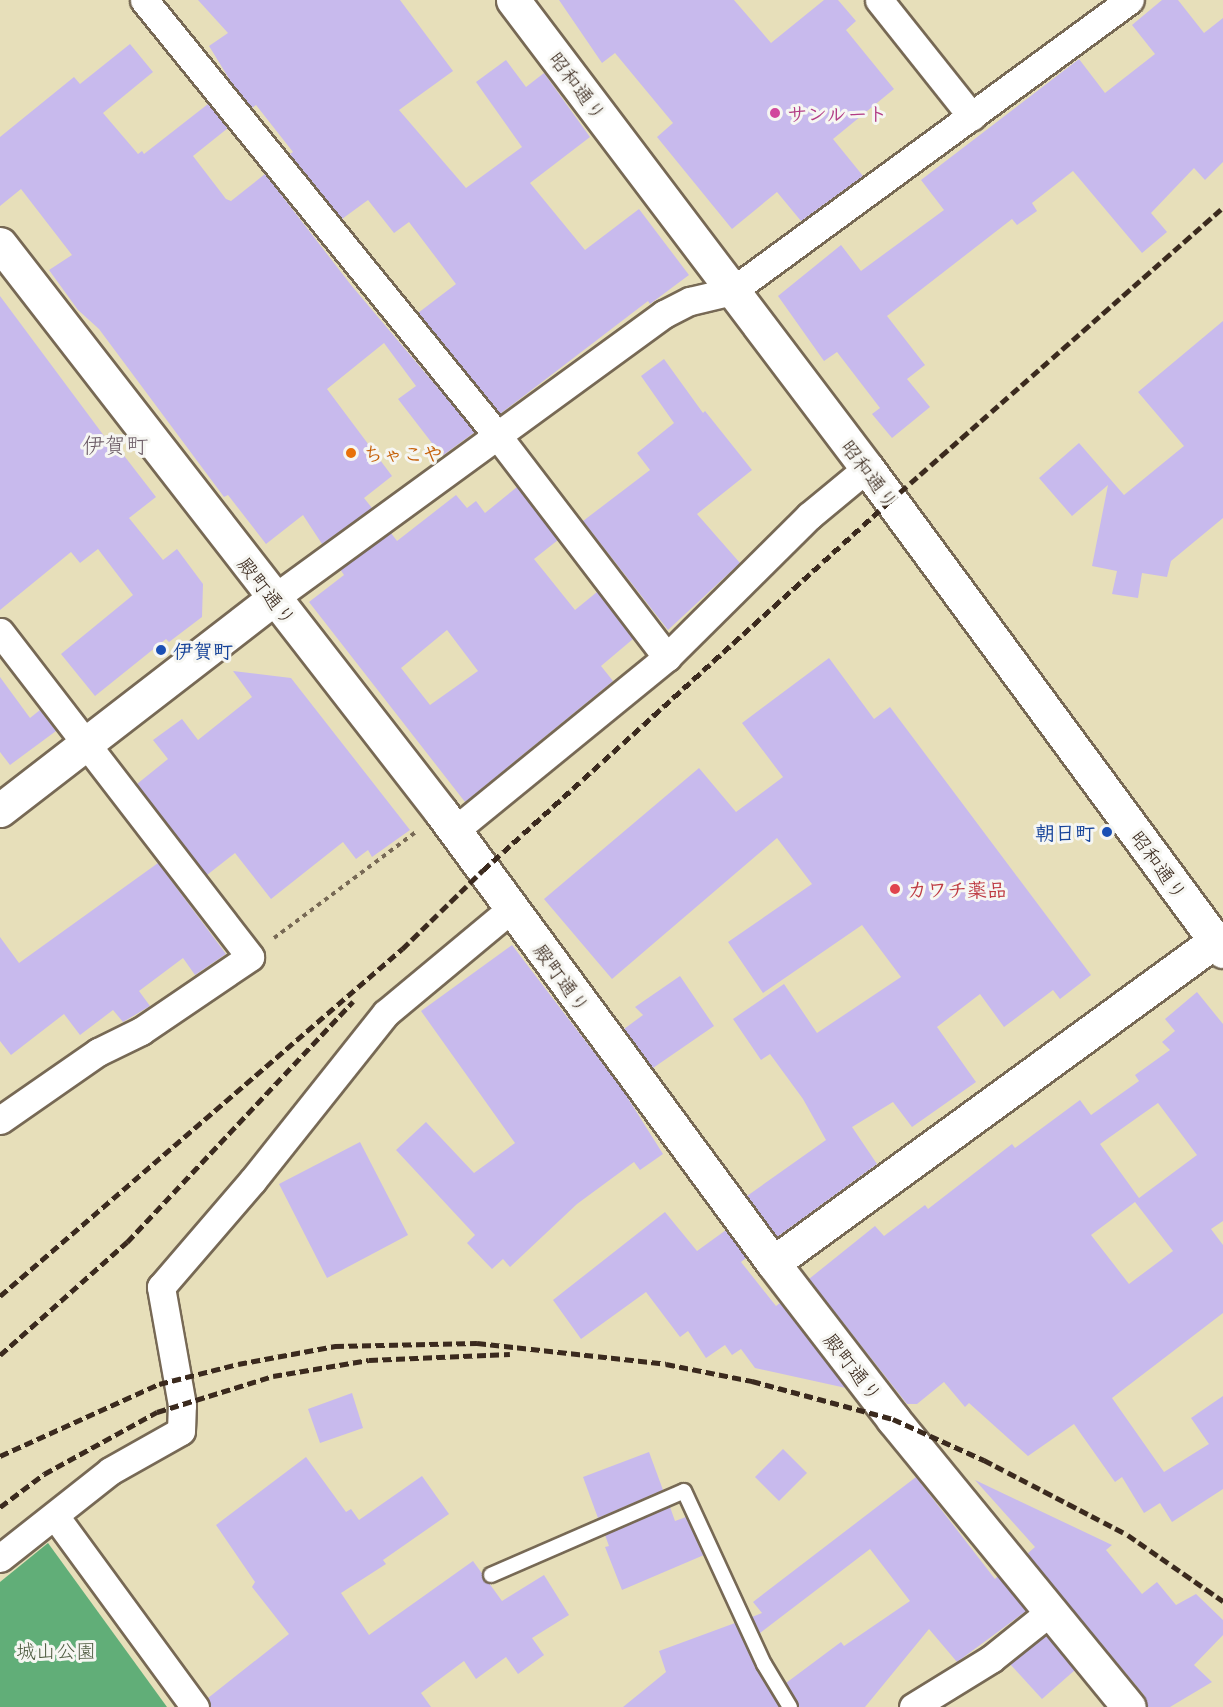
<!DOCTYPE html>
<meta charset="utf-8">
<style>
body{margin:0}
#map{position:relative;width:1223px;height:1707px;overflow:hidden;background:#e7dfba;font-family:"Patrick Hand","Klee One",sans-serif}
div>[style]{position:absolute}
.forest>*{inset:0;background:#61ae78}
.building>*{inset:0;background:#c8baed}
.path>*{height:4px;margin-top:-2px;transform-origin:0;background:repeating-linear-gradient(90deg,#776955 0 4.5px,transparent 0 9px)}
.roads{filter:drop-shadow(2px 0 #776955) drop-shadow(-2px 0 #776955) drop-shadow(0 2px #776955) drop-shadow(0 -2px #776955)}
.service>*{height:14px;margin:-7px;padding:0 7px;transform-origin:7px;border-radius:7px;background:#fff}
.minor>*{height:27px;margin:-13.5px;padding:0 13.5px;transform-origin:13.5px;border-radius:13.5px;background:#fff}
.tertiary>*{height:33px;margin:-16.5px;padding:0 16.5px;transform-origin:16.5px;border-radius:16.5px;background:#fff}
.secondary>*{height:33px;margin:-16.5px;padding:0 16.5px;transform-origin:16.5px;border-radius:16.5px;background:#fff}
.rail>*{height:4.5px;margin-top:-2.25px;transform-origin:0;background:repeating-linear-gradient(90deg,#3b2a1e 0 9px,transparent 0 13.5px)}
.dots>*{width:16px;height:16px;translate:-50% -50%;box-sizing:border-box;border:3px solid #f6f6f2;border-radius:50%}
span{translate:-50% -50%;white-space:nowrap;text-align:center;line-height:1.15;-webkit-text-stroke:6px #f6f6f2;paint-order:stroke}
.street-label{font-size:20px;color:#3b2a1e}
.hotel-label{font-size:20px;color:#b23c85;font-weight:700}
.left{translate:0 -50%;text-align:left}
.food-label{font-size:20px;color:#c56008;font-weight:700}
.transit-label{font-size:20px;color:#164399;font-weight:700}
.right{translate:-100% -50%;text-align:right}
.health-label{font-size:20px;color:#be3a42;font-weight:700}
.park-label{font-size:20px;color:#4d5a3f}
.quarter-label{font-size:22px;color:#6c5c66}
</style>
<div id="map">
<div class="forest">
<i style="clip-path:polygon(48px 1543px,167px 1707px,0 1707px,0 1582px)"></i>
</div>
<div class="building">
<i style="clip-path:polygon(198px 0,400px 0,453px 71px,399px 110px,466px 188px,522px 147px,476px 82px,506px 60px,526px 87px,544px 73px,590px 137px,530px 183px,585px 250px,639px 209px,689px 275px,650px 304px,648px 301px,500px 414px,418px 313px,456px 284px,409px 222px,394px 233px,368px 200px,342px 219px,290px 154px,293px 152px,256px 105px,252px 108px,233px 85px,209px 46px,228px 33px)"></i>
<i style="clip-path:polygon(559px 0,734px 0,771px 43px,824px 0,838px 0,856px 21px,846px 30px,894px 89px,833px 139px,863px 176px,801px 221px,777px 192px,732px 229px,657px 137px,673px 123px,615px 53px,602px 63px)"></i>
<i style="clip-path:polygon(1162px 0,1178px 0,1204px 33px,1223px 18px,1223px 162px,1205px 180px,1194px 168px,1151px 213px,1167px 232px,1142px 253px,1073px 171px,1032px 203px,1037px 211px,1017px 225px,1012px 219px,887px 316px,925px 365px,907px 379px,930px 407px,892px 438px,872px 414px,880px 408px,837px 352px,824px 361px,778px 296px,841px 245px,861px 271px,944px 210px,921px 180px,1079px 59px,1105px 93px,1155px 54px,1132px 25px)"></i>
<i style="clip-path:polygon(130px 44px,153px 72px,103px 113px,138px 154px,142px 151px,144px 154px,208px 104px,228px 128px,193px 156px,226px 199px,231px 201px,265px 174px,351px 285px,475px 432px,442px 456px,398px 399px,416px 386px,384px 343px,327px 389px,392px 476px,364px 498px,372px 508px,322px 544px,303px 515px,266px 544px,228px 495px,224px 497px,99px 329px,78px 310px,49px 270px,72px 255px,21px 189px,0 206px,0 137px,74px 77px,80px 84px)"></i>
<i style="clip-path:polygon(0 296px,119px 456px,122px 453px,156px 497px,129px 518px,163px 560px,177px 549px,203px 584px,202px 617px,169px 642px,166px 639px,95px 696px,61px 654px,133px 595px,98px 549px,80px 563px,71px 552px,0 610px)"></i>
<i style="clip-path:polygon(1223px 321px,1223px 518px,1171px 561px,1167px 577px,1142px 573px,1138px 598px,1112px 594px,1117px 571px,1092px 566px,1108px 485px,1072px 516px,1039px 478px,1079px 443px,1124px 495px,1184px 446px,1138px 392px)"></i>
<i style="clip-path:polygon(664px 359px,703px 413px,705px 411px,752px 470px,697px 514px,740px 563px,668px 630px,583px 521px,650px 470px,637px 453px,674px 423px,641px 376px)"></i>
<i style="clip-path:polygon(evenodd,517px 487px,558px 540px,534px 559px,575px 610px,597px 592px,633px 639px,601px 666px,613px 681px,465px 802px,309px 602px,344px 575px,340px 569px,391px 533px,397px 541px,456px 495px,467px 508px,476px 501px,485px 513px,517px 487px,447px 630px,478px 671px,430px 705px,401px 668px,447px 630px)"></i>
<i style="clip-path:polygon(829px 658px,874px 719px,890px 707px,1091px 975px,1060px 999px,1053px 990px,1004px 1027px,980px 994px,937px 1027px,976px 1082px,912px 1127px,893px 1102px,852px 1127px,877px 1164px,777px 1237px,747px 1196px,826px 1140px,803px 1099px,770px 1054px,761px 1060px,733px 1019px,784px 984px,817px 1033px,901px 977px,862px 925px,763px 993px,728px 942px,812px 884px,777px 838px,612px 979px,544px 899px,699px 768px,736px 812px,783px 777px,742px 723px)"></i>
<i style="clip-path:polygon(233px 671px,291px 678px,410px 830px,372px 857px,368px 850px,356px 859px,343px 842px,271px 899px,235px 853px,207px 875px,137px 784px,168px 759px,153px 740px,182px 719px,198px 740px,252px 697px)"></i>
<i style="clip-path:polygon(0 677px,30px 718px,40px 710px,56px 731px,10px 765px,0 752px)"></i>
<i style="clip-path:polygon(158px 863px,226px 954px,195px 975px,183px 958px,139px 991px,150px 1006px,123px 1022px,113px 1010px,80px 1035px,64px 1014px,11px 1055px,0 1041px,0 937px,19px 963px)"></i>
<i style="clip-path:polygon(512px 945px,622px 1089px,663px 1154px,640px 1170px,634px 1162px,577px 1204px,510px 1267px,503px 1259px,492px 1269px,467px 1243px,475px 1235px,396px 1150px,426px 1122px,474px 1173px,515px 1143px,421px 1011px)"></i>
<i style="clip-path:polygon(680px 976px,714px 1026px,653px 1068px,624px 1029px,643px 1015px,635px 1007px)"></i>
<i style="clip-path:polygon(evenodd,1197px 992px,1223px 1024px,1223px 1221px,1211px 1229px,1223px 1245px,1223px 1313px,1112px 1398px,1164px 1472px,1209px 1444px,1191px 1418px,1223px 1396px,1223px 1489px,1172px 1522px,1160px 1503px,1144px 1513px,1122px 1477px,1115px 1482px,1074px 1424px,1028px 1456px,969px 1403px,965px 1407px,944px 1382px,917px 1404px,907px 1404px,809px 1279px,875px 1226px,884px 1236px,925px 1205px,928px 1209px,1012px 1144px,1015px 1148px,1080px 1100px,1091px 1115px,1139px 1081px,1135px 1075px,1170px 1050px,1162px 1042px,1175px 1031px,1165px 1019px,1197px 992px,1158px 1103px,1197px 1155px,1139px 1198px,1100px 1144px,1158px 1103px,1197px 992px,1135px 1202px,1173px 1251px,1129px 1284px,1091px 1235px,1135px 1202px)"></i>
<i style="clip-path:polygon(360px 1142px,408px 1235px,327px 1278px,279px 1184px)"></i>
<i style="clip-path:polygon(665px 1212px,697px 1251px,726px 1230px,746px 1258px,741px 1262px,776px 1306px,780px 1303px,846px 1388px,755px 1368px,741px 1349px,732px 1355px,725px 1345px,706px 1358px,688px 1331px,680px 1337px,646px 1292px,581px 1339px,553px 1300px)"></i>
<i style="clip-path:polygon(352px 1393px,363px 1428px,320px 1443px,308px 1409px)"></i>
<i style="clip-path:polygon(783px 1449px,807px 1473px,779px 1501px,755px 1477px)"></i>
<i style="clip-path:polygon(649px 1452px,663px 1490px,598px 1518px,583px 1477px)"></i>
<i style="clip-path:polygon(306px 1457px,346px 1512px,351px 1509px,359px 1520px,422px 1476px,449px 1514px,383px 1560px,386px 1564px,341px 1593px,369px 1635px,473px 1561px,502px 1601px,544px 1575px,569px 1615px,532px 1638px,544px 1655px,518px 1674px,506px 1657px,476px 1679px,464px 1661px,421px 1693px,431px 1707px,210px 1707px,208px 1698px,289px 1634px,252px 1587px,255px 1582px,216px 1525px)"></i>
<i style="clip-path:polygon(916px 1477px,995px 1579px,998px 1576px,1026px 1611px,957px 1662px,929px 1629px,865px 1707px,799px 1707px,786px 1683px,841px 1642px,844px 1646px,910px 1601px,870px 1549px,760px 1633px,752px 1617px,762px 1613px,753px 1602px)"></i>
<i style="clip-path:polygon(975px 1480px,1112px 1545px,1106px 1550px,1142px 1594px,1157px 1582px,1176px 1605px,1196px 1594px,1223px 1620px,1223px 1635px,1194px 1665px,1212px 1682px,1170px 1707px,1147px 1707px,1144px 1695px,1027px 1554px,1035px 1547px)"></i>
<i style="clip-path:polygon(670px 1507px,675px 1521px,686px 1517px,704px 1555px,622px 1590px,605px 1547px,609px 1546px,605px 1535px)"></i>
<i style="clip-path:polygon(735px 1623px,779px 1707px,623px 1707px,666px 1672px,659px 1651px)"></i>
<i style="clip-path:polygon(1046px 1635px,1075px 1670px,1042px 1699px,1010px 1664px)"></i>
</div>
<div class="path">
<i style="left:274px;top:938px;width:179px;rotate:-36.8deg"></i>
</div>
<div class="roads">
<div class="service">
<i style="left:491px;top:1575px;width:210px;rotate:-23.5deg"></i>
<i style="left:684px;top:1491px;width:191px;rotate:65.2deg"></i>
<i style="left:764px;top:1664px;width:50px;rotate:58.8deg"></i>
</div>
<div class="minor">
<i style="left:144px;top:0;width:560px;rotate:50.94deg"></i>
<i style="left:497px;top:435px;width:280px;rotate:52.6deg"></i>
<i style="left:879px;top:0;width:149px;rotate:51.5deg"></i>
<i style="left:273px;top:599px;width:484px;rotate:-36.1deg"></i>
<i style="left:664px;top:314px;width:29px;rotate:-27deg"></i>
<i style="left:690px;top:301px;width:43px;rotate:-13.4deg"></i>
<i style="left:732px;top:291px;width:493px;rotate:-36.2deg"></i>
<i style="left:0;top:632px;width:410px;rotate:52.4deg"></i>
<i style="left:250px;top:957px;width:132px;rotate:145.8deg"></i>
<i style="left:141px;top:1031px;width:48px;rotate:154deg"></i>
<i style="left:98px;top:1052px;width:119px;rotate:145.2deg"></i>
<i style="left:454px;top:831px;width:275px;rotate:-39.2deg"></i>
<i style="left:667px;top:657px;width:200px;rotate:-44.8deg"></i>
<i style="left:809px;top:516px;width:75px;rotate:-39.6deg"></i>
<i style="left:55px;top:1516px;width:237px;rotate:53.8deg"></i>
<i style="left:0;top:1558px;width:140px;rotate:-38.3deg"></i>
<i style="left:110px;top:1471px;width:81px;rotate:-29.4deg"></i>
<i style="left:181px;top:1431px;width:26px;rotate:-88deg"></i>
<i style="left:182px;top:1405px;width:120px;rotate:-100.1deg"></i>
<i style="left:161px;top:1287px;width:141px;rotate:-49.3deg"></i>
<i style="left:253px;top:1180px;width:213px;rotate:-51.5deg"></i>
<i style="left:386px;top:1013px;width:163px;rotate:-39.8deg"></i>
<i style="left:913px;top:1707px;width:92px;rotate:-31.6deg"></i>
<i style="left:991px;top:1659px;width:77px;rotate:-38.7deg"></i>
</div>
<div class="tertiary">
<i style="left:0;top:244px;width:719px;rotate:52.17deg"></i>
<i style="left:441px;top:812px;width:560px;rotate:53.64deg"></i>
<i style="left:773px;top:1263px;width:197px;rotate:52.4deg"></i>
<i style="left:893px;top:1419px;width:372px;rotate:50.7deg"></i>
<i style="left:0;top:810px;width:345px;rotate:-37.7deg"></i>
<i style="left:773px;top:1263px;width:547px;rotate:-36.07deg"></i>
</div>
<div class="secondary">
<i style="left:513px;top:0;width:587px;rotate:52.9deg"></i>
<i style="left:867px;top:468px;width:600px;rotate:53.61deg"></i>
</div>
</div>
<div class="rail">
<i style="left:0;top:1296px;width:531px;rotate:-40.8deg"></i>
<i style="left:402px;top:949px;width:113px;rotate:-44.3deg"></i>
<i style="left:483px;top:870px;width:549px;rotate:-42.2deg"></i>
<i style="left:890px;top:501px;width:444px;rotate:-41.4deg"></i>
<i style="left:0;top:1355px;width:170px;rotate:-41.7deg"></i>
<i style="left:127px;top:1242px;width:330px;rotate:-46.8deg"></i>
<i style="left:0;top:1456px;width:175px;rotate:-24.4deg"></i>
<i style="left:159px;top:1384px;width:81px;rotate:-14.2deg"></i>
<i style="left:238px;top:1364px;width:99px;rotate:-10.5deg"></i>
<i style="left:335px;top:1346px;width:142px;rotate:-1.2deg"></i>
<i style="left:477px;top:1343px;width:190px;rotate:6.3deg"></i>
<i style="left:666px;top:1364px;width:88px;rotate:11.2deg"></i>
<i style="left:752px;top:1381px;width:146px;rotate:15.1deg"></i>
<i style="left:893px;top:1419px;width:100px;rotate:24.3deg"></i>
<i style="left:984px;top:1460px;width:162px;rotate:27.5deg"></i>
<i style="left:1128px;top:1535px;width:116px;rotate:34.8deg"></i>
<i style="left:0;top:1507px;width:55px;rotate:-36.9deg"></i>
<i style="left:44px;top:1474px;width:129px;rotate:-28.8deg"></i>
<i style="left:157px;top:1412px;width:121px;rotate:-17.2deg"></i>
<i style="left:273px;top:1376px;width:97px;rotate:-9.5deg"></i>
<i style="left:369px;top:1360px;width:141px;rotate:-2.4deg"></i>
</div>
<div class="dots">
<i style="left:775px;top:113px;background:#d1479c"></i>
<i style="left:351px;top:453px;background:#e8710a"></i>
<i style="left:161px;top:650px;background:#1a4fb4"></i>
<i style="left:1107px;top:832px;background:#1a4fb4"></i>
<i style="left:895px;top:889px;background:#e0444e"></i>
</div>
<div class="street-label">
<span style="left:578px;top:86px;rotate:53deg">昭和通り</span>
<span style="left:870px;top:474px;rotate:53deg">昭和通り</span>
<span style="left:267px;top:591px;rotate:52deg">殿町通り</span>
<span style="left:1159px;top:865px;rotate:54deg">昭和通り</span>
<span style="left:562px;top:978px;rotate:54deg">殿町通り</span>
<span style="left:853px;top:1367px;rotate:52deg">殿町通り</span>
</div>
<div class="hotel-label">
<span class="left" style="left:787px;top:113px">サンルート</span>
</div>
<div class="food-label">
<span class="left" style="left:363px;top:453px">ちゃこや</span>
</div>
<div class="transit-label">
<span class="left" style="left:173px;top:650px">伊賀町</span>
<span class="right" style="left:1095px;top:832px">朝日町</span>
</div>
<div class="health-label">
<span class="left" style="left:907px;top:889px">カワチ薬品</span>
</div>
<div class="park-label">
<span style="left:56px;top:1650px">城山公園</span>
</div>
<div class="quarter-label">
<span style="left:115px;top:446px">伊賀町</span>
</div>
</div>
